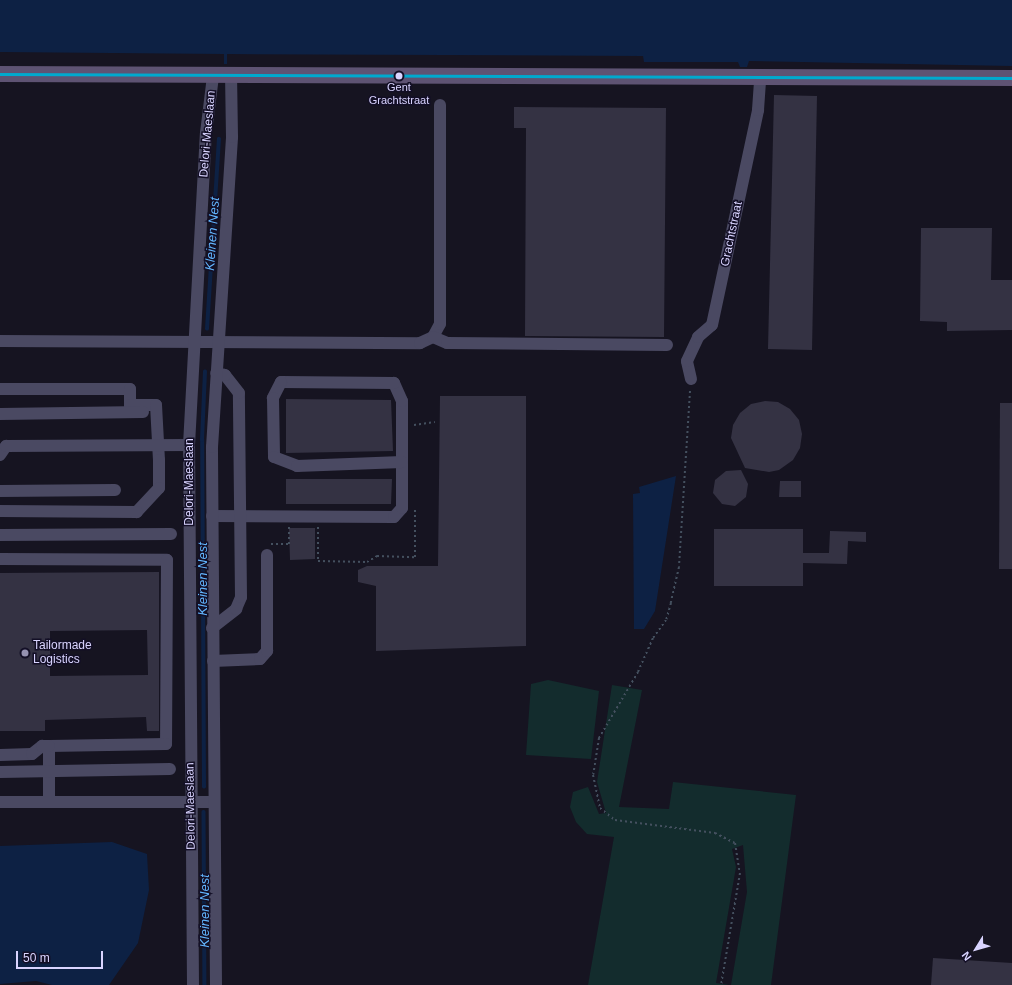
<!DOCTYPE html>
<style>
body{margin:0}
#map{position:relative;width:1012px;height:985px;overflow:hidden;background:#161421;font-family:Helvetica,sans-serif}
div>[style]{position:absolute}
.green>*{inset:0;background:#132c2d}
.water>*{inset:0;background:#0d2144}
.stream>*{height:3.5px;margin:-1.75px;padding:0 1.75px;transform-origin:1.75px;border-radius:1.75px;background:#0d2144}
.building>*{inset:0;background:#343243}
.path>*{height:2px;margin-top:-1px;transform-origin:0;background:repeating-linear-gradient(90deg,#44505f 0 2px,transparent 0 5px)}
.minor>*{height:12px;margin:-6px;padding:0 6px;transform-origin:6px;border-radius:6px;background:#4a4962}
.major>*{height:16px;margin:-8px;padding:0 8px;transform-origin:8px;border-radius:8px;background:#5e5373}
.bus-1>*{height:3px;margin:-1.5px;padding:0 1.5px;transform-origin:1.5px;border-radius:1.5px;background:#00a9ce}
.dots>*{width:11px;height:11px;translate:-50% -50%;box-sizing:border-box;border:2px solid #130f26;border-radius:50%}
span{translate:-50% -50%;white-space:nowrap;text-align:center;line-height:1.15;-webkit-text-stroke:3px #130f26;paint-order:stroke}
.bus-label{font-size:11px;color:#d9d4ff}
.street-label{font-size:12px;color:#d9d4ff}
.poi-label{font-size:12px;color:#d9d4ff}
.left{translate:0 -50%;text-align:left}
.water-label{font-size:13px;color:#62b6ff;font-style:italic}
.north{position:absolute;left:956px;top:929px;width:40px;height:40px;-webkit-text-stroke:3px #130f26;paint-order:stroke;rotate:233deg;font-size:11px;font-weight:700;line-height:16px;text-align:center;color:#d9d4ff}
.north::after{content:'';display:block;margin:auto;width:14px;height:18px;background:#d9d4ff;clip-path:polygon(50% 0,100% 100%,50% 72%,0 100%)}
.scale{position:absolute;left:16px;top:951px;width:87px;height:18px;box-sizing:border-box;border:2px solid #d9d4ff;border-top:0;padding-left:5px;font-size:12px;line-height:14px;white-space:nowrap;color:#d9d4ff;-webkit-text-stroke:3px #130f26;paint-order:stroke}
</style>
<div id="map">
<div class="green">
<i style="clip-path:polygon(548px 680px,599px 691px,591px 759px,526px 755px,531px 684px)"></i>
<i style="clip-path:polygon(612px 685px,642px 690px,619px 807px,669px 809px,673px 782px,796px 795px,771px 985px,731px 985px,747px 892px,743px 845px,732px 849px,736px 867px,716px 983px,729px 985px,588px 985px,614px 837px,587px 834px,576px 822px,570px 807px,573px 792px,588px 787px,599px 814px,606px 813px,597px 782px)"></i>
</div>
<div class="water">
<i style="clip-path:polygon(0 0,1012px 0,1012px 66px,749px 61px,747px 67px,740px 67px,738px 62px,644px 62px,643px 56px,227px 54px,227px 64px,224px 64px,224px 54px,0 52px)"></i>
<i style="clip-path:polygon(676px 476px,655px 611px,644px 629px,634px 629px,633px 494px,640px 493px,639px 487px)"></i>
<i style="clip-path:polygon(112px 842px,147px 854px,149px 890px,138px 943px,109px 985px,52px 985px,36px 981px,0 984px,0 846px)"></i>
</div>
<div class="stream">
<i style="left:207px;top:329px;width:190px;rotate:-86.4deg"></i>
<i style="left:204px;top:787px;width:347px;rotate:-90.3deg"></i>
<i style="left:202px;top:440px;width:68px;rotate:-87.5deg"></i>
<i style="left:204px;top:812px;width:173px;rotate:89.7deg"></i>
</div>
<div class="building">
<i style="clip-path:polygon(774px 95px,817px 96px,812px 350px,768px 349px)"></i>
<i style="clip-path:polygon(514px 107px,666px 108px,664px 337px,525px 336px,526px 128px,514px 128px)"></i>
<i style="clip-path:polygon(921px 228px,992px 228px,991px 280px,1012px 280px,1012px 330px,947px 331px,947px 322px,920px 321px)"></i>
<i style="clip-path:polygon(440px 396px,526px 396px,526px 646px,376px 651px,376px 586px,358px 582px,358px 570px,367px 566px,438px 566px)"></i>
<i style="clip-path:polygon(286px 399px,391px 400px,393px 451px,286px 453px)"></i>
<i style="clip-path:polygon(765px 401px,778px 402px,790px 409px,799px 420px,802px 434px,800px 448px,793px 460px,779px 470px,769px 472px,745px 468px,731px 438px,733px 425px,740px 413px,751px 404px)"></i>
<i style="clip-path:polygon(1000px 403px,1012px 403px,1012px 569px,999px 569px)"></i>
<i style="clip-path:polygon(741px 470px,748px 484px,746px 497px,735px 506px,722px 504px,713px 493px,715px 480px,726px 471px)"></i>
<i style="clip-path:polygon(286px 479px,392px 479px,391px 504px,286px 504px)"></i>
<i style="clip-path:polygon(780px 481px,801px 481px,801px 497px,779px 497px)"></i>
<i style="clip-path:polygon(289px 528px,315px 528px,315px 559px,290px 560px)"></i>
<i style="clip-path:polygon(714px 529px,803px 529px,803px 553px,829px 553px,830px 531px,866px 532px,866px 542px,848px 541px,847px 564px,803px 563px,803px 586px,714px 586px)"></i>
<i style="clip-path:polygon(evenodd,159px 572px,159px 731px,147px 731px,146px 717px,45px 720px,45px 731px,0 731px,0 573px,159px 572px,147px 630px,148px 675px,50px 676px,50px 631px,147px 630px)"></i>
<i style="clip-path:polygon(933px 958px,1012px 963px,1012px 985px,931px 985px)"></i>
</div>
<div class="path">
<i style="left:690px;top:391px;width:176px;rotate:93.6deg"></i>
<i style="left:679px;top:567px;width:37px;rotate:103deg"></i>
<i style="left:671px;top:603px;width:18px;rotate:106deg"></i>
<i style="left:666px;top:620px;width:22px;rotate:126deg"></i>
<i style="left:653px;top:638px;width:37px;rotate:114deg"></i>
<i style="left:638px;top:672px;width:77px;rotate:120.6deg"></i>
<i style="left:599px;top:738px;width:37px;rotate:99deg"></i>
<i style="left:593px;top:775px;width:34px;rotate:78deg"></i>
<i style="left:600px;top:808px;width:19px;rotate:39deg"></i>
<i style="left:615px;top:820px;width:101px;rotate:7.4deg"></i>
<i style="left:715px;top:833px;width:22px;rotate:27deg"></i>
<i style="left:735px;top:843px;width:30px;rotate:81deg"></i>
<i style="left:740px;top:873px;width:114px;rotate:99.6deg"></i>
<i style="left:414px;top:425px;width:21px;rotate:-8deg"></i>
<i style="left:318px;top:527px;width:34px;rotate:90deg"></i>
<i style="left:318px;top:561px;width:49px;rotate:1.2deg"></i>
<i style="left:367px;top:562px;width:12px;rotate:-31deg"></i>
<i style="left:377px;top:556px;width:38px;rotate:2deg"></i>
<i style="left:415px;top:557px;width:50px;rotate:-90deg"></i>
<i style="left:271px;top:544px;width:18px"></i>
<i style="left:289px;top:544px;width:17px;rotate:-90deg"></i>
</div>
<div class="minor">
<i style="left:433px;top:337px;width:15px;rotate:-62deg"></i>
<i style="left:440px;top:324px;width:219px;rotate:-90deg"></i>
<i style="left:0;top:341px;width:420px;rotate:0.3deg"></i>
<i style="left:420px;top:343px;width:14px;rotate:-25deg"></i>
<i style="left:433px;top:337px;width:15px;rotate:23deg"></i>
<i style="left:447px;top:343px;width:220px;rotate:0.5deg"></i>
<i style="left:691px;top:379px;width:18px;rotate:-103deg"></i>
<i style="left:687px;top:361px;width:26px;rotate:-65deg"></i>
<i style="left:698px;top:337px;width:18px;rotate:-41deg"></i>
<i style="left:712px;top:325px;width:220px;rotate:-77.9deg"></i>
<i style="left:758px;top:110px;width:31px;rotate:-86deg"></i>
<i style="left:0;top:389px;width:130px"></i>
<i style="left:130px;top:389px;width:16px;rotate:90deg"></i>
<i style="left:130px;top:405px;width:26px"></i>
<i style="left:156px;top:405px;width:55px;rotate:86.9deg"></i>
<i style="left:159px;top:460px;width:28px;rotate:90deg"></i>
<i style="left:159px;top:488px;width:33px;rotate:133deg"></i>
<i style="left:137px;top:512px;width:137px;rotate:-179.6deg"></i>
<i style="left:0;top:414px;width:143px;rotate:-0.8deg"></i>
<i style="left:0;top:455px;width:11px;rotate:-56deg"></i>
<i style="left:6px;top:446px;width:183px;rotate:-0.3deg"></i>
<i style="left:0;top:491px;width:115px;rotate:-0.5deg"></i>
<i style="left:212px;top:516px;width:182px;rotate:0.3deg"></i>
<i style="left:394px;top:517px;width:12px;rotate:-48deg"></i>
<i style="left:402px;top:508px;width:107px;rotate:-90deg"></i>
<i style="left:402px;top:401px;width:20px;rotate:-114deg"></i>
<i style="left:394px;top:383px;width:113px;rotate:-179.5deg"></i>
<i style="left:281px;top:382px;width:18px;rotate:117deg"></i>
<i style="left:273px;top:398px;width:59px;rotate:89deg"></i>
<i style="left:274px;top:457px;width:25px;rotate:21deg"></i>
<i style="left:297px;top:466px;width:105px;rotate:-2.2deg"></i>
<i style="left:0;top:535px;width:171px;rotate:-0.3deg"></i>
<i style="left:0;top:559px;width:167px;rotate:0.3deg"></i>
<i style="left:167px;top:560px;width:184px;rotate:90.3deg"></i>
<i style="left:166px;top:744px;width:117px;rotate:179deg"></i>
<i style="left:49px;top:746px;width:56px;rotate:90deg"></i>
<i style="left:212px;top:628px;width:31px;rotate:-38deg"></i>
<i style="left:236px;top:609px;width:13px;rotate:-67deg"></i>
<i style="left:241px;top:597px;width:204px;rotate:-90.6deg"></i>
<i style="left:239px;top:393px;width:23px;rotate:-128deg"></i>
<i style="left:225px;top:375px;width:9px;rotate:-167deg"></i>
<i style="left:213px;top:661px;width:47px;rotate:-2.4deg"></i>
<i style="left:260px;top:659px;width:11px;rotate:-49deg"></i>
<i style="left:267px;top:651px;width:96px;rotate:-90deg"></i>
<i style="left:0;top:755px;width:32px;rotate:-2deg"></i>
<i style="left:32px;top:754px;width:13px;rotate:-39deg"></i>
<i style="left:42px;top:746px;width:7px"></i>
<i style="left:0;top:772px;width:170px;rotate:-1deg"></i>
<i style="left:0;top:802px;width:214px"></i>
<i style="left:193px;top:985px;width:540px;rotate:-90.42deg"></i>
<i style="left:189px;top:445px;width:312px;rotate:-86.9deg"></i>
<i style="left:206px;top:133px;width:57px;rotate:-83deg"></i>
<i style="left:216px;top:985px;width:538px;rotate:-90.43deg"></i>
<i style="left:212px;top:447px;width:311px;rotate:-86.3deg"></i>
<i style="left:232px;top:137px;width:61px;rotate:-90.9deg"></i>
</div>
<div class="major">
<i style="left:0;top:74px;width:1012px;rotate:0.23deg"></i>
</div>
<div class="bus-1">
<i style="left:0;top:74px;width:1012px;rotate:0.23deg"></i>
</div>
<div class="dots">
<i style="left:399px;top:76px;background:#d9d4ff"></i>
<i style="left:25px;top:653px;background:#9591b1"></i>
</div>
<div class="bus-label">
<span style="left:399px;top:94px">Gent<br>Grachtstraat</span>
</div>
<div class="street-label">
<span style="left:208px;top:134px;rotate:-85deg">Delori-Maeslaan</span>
<span style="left:732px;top:234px;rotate:-78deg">Grachtstraat</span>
<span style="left:190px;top:482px;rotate:-90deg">Delori-Maeslaan</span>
<span style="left:191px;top:806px;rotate:-91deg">Delori-Maeslaan</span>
</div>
<div class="poi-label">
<span class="left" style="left:33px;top:653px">Tailormade<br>Logistics</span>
</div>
<div class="water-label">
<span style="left:213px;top:234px;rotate:-86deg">Kleinen Nest</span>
<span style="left:203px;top:579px;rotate:-90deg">Kleinen Nest</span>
<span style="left:205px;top:911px;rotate:-90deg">Kleinen Nest</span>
</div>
<div class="north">N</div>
<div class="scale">50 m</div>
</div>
